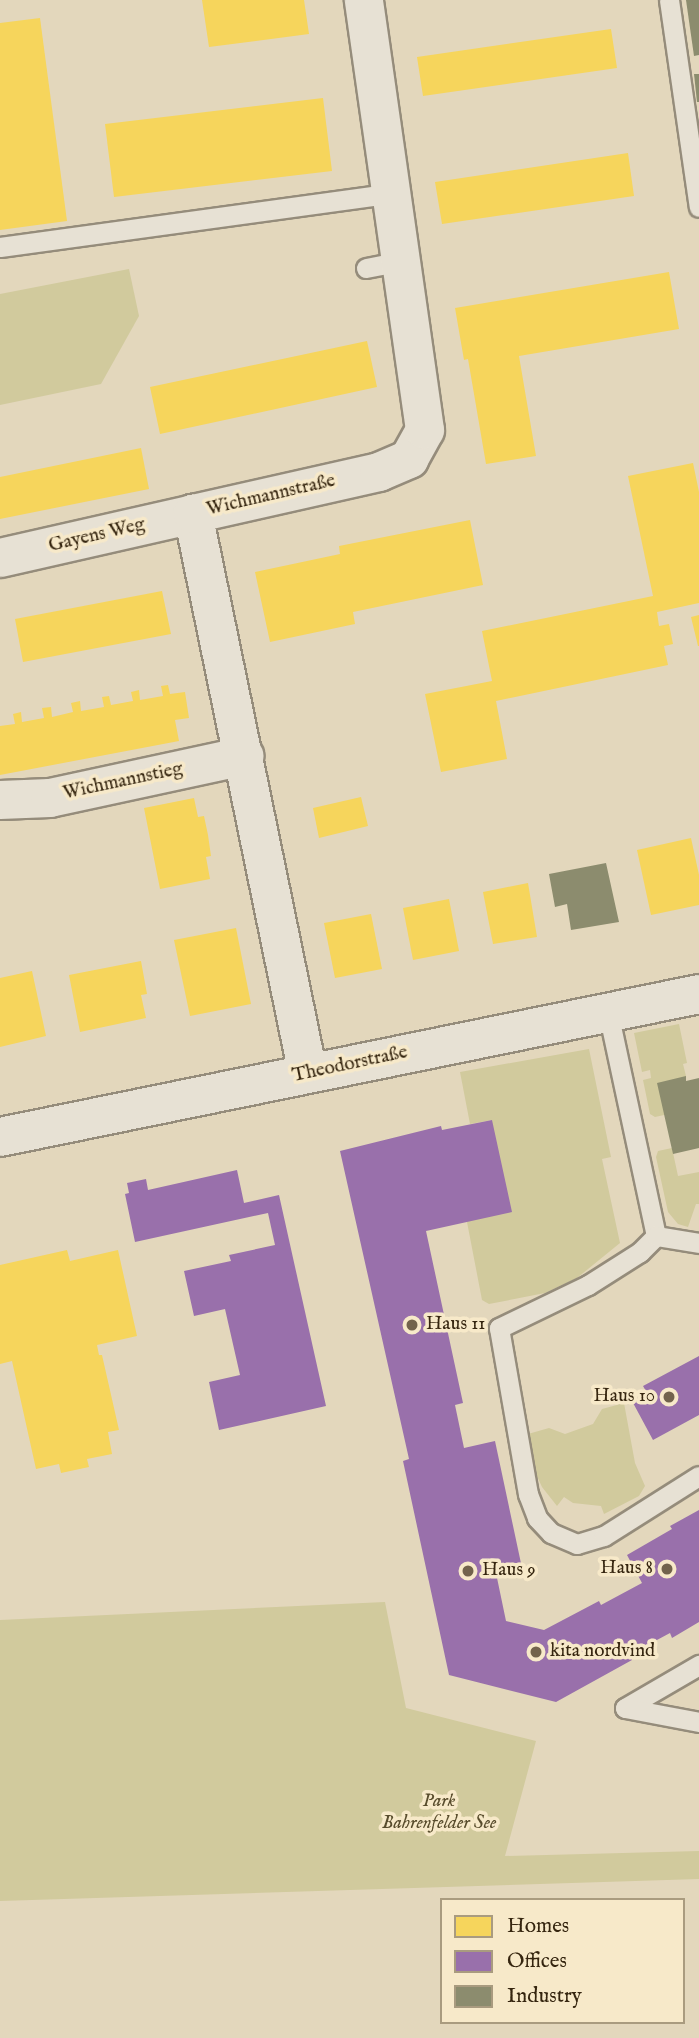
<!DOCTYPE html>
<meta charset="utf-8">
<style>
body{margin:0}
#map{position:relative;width:699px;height:2038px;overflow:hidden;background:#e3d7bc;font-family:"IM FELL English",serif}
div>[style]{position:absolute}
.green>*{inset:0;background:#d1ca9d}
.homes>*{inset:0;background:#f6d55c}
.offices>*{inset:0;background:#9970ab}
.industry>*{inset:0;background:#8c8c6e}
.roads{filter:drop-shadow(2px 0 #958c7b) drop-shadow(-2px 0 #958c7b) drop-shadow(0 2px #958c7b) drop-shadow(0 -2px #958c7b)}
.lane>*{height:19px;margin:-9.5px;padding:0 9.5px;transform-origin:9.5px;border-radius:9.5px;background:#e7e1d4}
.street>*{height:38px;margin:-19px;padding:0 19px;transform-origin:19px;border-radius:19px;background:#e7e1d4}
.dots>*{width:19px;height:19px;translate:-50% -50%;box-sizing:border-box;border:4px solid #f7e9c9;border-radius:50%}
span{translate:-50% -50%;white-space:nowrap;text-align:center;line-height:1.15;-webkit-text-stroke:7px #f7e9c9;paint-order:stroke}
.street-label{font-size:19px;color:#35250f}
.poi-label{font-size:19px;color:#35250f}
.left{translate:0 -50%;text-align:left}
.right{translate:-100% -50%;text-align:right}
.park-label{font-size:19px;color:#584c2c;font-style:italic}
.legend{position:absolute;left:440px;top:1898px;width:245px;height:126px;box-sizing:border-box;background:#f7e9c9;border:2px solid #a99b7f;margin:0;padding:9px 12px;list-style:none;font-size:21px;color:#35250f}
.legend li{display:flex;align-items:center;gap:14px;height:35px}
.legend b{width:35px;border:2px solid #a99b7f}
</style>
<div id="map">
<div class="green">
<i style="clip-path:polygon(129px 269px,139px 316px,101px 384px,0 405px,0 294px)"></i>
<i style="clip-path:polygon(679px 1024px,687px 1063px,683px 1064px,686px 1076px,664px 1115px,655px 1117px,650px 1114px,643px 1080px,651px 1078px,650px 1070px,642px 1072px,634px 1033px)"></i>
<i style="clip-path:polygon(589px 1049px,611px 1157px,602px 1159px,620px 1243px,577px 1278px,545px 1293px,489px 1304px,482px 1300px,467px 1222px,492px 1120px,470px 1124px,460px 1072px)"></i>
<i style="clip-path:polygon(672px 1148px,678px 1176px,699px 1172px,699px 1204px,696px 1204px,688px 1227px,678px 1224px,668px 1212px,656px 1157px,658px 1151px)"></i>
<i style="clip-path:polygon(624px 1403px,635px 1463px,645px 1486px,639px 1496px,604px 1514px,601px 1506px,573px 1503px,564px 1497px,557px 1506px,542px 1487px,536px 1474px,528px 1434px,549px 1428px,565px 1434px,593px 1424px,602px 1409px)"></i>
<i style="clip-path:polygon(385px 1602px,406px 1708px,536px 1741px,505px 1856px,699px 1851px,699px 1879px,0 1901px,0 1620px)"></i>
</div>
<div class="homes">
<i style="clip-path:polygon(202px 0,304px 0,309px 34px,209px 47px)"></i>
<i style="clip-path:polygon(40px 18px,67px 221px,0 230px,0 23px)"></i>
<i style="clip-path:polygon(611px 29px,617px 68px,423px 96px,417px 57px)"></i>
<i style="clip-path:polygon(323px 98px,332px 171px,114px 197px,105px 124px)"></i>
<i style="clip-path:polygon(628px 153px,634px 196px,442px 224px,435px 182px)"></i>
<i style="clip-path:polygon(669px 272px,679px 329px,519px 356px,536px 456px,486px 464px,468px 359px,464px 360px,455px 308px)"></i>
<i style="clip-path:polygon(367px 341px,377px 387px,160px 434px,150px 387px)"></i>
<i style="clip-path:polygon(141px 448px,149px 489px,0 519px,0 477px)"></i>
<i style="clip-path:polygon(693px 463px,699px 492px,699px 603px,657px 612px,659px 626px,669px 624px,673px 644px,664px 646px,668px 665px,496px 701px,507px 759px,441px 772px,425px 694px,492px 681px,482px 631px,653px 596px,628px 476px)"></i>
<i style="clip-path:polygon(470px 520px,483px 585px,353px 612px,355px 624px,270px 642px,255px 572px,340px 554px,339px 546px)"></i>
<i style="clip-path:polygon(162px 591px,171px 634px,23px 662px,15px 619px)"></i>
<i style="clip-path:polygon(699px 615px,699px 646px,698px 646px,691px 617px)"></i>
<i style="clip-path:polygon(168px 685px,170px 694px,185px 692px,189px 718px,175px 720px,179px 741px,0 775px,0 726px,15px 724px,13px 714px,21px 712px,22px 722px,44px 718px,42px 708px,51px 707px,52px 717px,73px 712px,71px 703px,80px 701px,81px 711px,104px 707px,102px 697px,109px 696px,111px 705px,133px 701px,131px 692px,139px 690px,140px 700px,163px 696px,161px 686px)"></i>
<i style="clip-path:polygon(361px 797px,368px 826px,319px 838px,313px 808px)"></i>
<i style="clip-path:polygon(194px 798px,198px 817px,204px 816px,208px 835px,211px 856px,206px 857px,210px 879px,160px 889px,144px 808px)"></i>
<i style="clip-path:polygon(691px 838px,699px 875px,699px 905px,651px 915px,637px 850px)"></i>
<i style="clip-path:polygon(528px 883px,537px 937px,493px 944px,483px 892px)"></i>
<i style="clip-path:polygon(449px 899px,459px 951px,413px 960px,403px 908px)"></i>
<i style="clip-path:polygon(371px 914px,382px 969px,335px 978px,324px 923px)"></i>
<i style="clip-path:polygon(236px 928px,251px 1004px,190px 1016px,174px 940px)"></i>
<i style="clip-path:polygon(141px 961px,147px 994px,141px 995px,146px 1018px,80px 1032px,69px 975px)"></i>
<i style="clip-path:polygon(32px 971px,46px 1036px,0 1047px,0 978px)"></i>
<i style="clip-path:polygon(67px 1250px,70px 1261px,118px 1250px,137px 1336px,97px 1345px,99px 1355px,102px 1355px,119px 1430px,108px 1432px,112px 1454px,87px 1459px,89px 1467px,61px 1473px,59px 1464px,36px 1469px,12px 1361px,0 1364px,0 1265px)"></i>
</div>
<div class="offices">
<i style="clip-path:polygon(492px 1120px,512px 1212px,426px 1231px,463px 1403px,455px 1405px,464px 1448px,495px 1441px,522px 1568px,496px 1573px,506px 1621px,544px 1630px,599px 1601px,601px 1605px,642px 1583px,627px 1555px,672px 1529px,670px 1526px,699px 1510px,699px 1622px,672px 1638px,670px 1633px,629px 1655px,632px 1660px,556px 1702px,449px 1675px,403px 1461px,409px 1459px,340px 1151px,441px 1126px,442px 1130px)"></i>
<i style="clip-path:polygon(237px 1170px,244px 1203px,279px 1195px,326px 1406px,219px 1430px,209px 1382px,240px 1375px,225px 1309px,194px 1316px,184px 1271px,231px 1261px,229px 1255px,275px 1245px,268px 1213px,135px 1242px,125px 1194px,129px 1193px,127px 1183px,146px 1179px,148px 1190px)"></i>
<i style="clip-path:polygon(699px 1356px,699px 1415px,653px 1440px,632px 1401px,647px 1393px,643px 1386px)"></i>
</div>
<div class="industry">
<i style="clip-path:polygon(686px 0,699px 0,699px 55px,694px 56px)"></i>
<i style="clip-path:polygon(694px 74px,699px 74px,699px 102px,697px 102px)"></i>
<i style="clip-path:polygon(606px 863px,619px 922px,571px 930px,567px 904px,555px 907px,549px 874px)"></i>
<i style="clip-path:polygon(686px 1076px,686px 1081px,699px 1078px,699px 1148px,673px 1154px,657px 1083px)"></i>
</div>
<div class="roads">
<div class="lane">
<i style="left:669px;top:0;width:209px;rotate:81.8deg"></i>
<i style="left:0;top:247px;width:396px;rotate:-7.8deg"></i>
<i style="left:366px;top:268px;width:36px;rotate:-11deg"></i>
<i style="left:608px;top:1012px;width:229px;rotate:77.9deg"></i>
<i style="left:656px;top:1236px;width:23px;rotate:135deg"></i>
<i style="left:640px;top:1252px;width:62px;rotate:147.6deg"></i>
<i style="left:588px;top:1285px;width:99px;rotate:154.2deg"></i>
<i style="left:499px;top:1328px;width:169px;rotate:80.1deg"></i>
<i style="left:528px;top:1494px;width:26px;rotate:69deg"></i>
<i style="left:537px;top:1518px;width:21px;rotate:47deg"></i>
<i style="left:551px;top:1533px;width:28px;rotate:23deg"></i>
<i style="left:577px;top:1544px;width:28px;rotate:-17deg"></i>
<i style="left:604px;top:1536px;width:112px;rotate:-32.3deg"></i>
<i style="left:656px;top:1236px;width:44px;rotate:9.2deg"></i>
<i style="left:625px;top:1708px;width:86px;rotate:-30.2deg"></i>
<i style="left:625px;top:1708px;width:75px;rotate:10.7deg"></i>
</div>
<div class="street">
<i style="left:0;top:558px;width:198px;rotate:-12.8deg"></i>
<i style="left:0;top:800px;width:50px;rotate:-2.3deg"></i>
<i style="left:50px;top:798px;width:199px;rotate:-12.2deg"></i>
<i style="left:308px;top:1074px;width:572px;rotate:-101.6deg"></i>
<i style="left:193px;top:514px;width:191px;rotate:-12.7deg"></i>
<i style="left:379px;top:472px;width:33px;rotate:-23deg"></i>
<i style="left:409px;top:459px;width:33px;rotate:-61deg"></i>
<i style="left:425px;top:430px;width:434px;rotate:-98.1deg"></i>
<i style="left:0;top:1137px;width:713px;rotate:-11.56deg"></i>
</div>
</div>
<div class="dots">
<i style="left:412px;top:1325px;background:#72634c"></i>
<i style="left:669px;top:1397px;background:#72634c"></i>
<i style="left:667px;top:1569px;background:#72634c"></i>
<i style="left:468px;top:1571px;background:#72634c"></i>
<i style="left:536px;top:1652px;background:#72634c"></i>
</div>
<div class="street-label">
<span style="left:271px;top:496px;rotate:-13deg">Wichmannstraße</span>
<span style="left:97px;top:536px;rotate:-13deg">Gayens Weg</span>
<span style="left:123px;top:782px;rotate:-12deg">Wichmannstieg</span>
<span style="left:350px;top:1065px;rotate:-12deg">Theodorstraße</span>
</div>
<div class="poi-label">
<span class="left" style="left:426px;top:1325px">Haus 11</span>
<span class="right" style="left:655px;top:1397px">Haus 10</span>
<span class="right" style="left:653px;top:1569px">Haus 8</span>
<span class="left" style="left:482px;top:1571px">Haus 9</span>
<span class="left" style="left:550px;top:1652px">kita nordvind</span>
</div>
<div class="park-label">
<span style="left:439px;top:1813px">Park<br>Bahrenfelder See</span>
</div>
<ul class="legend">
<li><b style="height:19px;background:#f6d55c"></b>Homes</li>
<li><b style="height:19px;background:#9970ab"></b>Offices</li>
<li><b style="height:19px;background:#8c8c6e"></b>Industry</li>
</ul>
</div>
